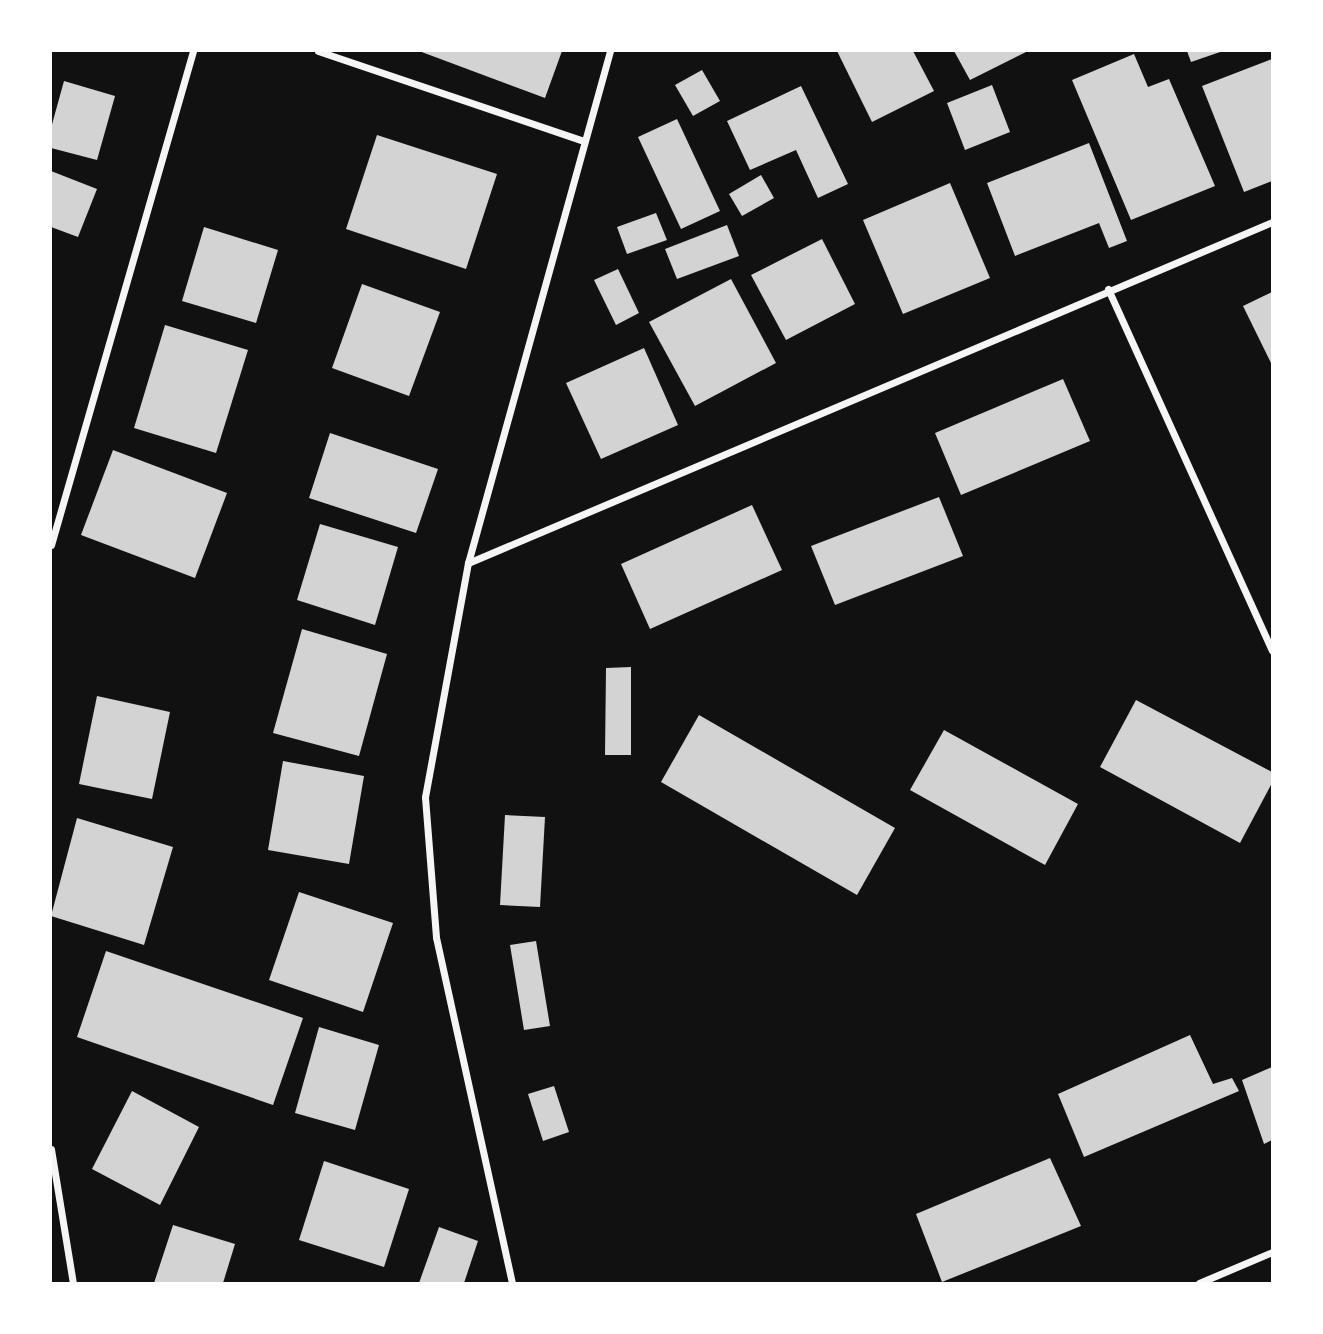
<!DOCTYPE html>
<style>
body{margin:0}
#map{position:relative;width:1323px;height:1334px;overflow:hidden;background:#111;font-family:"DejaVu Sans",sans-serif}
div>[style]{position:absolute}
.building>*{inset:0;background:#d3d3d3}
.minor>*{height:7px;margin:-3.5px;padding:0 3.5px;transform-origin:3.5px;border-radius:3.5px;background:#f5f5f5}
span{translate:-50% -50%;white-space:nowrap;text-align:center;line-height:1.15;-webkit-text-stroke:7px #fff;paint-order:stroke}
.frame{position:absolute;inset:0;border:52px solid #fff;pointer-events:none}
</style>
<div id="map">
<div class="building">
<i style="clip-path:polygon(419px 51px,562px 51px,545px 98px)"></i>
<i style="clip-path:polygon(837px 51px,913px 51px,934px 91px,872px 122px)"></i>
<i style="clip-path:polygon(954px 51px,1028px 51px,970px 80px)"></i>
<i style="clip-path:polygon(1187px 51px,1223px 51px,1191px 62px)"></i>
<i style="clip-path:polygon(1134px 54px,1148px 87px,1169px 79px,1215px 186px,1131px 220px,1072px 80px)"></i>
<i style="clip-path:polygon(1272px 59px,1272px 181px,1244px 192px,1202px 86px)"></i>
<i style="clip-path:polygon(702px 70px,720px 101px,693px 116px,675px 85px)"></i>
<i style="clip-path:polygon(64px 81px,115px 96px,97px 160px,51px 148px,51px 128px)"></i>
<i style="clip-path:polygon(992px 85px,1010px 132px,965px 150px,947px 103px)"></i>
<i style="clip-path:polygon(801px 86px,848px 184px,818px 198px,796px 150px,750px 170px,727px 121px)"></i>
<i style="clip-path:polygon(677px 119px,720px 211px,681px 229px,638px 137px)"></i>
<i style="clip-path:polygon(377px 135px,497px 174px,466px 269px,346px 229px)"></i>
<i style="clip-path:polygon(1089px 143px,1127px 241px,1109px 248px,1099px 223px,1015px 256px,987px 183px)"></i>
<i style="clip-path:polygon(51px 171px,97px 189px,78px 237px,51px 227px)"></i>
<i style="clip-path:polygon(761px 175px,774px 198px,742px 216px,729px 194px)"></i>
<i style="clip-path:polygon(950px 183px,990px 278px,903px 314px,863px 220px)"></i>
<i style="clip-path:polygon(656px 213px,667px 240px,627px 254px,617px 227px)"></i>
<i style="clip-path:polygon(727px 225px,739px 256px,677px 279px,665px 249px)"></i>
<i style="clip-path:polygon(204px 227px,278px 250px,256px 323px,182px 301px)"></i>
<i style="clip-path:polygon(822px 239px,855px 304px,786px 340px,751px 275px)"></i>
<i style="clip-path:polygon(618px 269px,639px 313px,616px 325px,594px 280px)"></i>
<i style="clip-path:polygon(731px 279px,776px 363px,695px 406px,649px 322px)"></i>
<i style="clip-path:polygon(362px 284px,440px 312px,409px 396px,332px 368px)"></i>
<i style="clip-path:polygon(1272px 292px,1272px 365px,1243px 306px)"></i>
<i style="clip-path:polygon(165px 325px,248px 350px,216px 453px,134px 428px)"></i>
<i style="clip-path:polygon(644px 348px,678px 425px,601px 459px,566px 383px)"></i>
<i style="clip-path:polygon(1063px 379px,1090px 441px,961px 495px,935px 433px)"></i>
<i style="clip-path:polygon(330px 433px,438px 469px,416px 533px,309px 498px)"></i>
<i style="clip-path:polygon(113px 450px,227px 493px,195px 578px,81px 535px)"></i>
<i style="clip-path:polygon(939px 497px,963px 556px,835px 605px,811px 546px)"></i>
<i style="clip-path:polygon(752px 505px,782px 570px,650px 629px,621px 564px)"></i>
<i style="clip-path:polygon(320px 524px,398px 547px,375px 625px,297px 600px)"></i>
<i style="clip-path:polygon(302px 629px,387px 654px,359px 756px,273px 733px)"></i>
<i style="clip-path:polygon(631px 667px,631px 755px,605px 755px,606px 668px)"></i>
<i style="clip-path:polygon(97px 696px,170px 712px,152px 799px,79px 784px)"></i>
<i style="clip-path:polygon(1136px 700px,1272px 772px,1272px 783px,1240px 843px,1100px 767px)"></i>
<i style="clip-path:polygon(699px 715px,895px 828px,857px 895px,661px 782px)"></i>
<i style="clip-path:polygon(944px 730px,1078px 804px,1045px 865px,910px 790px)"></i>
<i style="clip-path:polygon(283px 761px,364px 776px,349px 864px,268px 850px)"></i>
<i style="clip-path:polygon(505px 815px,545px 817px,540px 907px,500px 905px)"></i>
<i style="clip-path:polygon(77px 818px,173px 847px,144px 945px,51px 916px)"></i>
<i style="clip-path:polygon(299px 892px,393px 923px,363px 1012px,269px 980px)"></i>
<i style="clip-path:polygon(536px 941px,550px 1026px,524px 1030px,510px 945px)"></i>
<i style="clip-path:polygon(106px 951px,303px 1018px,273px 1105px,77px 1037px)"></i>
<i style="clip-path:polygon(319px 1027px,379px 1045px,355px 1130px,295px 1113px)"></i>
<i style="clip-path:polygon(1190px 1035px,1213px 1084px,1232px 1078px,1239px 1091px,1084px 1157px,1058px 1094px)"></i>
<i style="clip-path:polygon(1272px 1067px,1272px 1140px,1264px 1144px,1242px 1080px)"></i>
<i style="clip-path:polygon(554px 1086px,569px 1132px,543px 1141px,528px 1094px)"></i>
<i style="clip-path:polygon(132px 1091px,199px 1127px,160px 1205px,92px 1169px)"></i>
<i style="clip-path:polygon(1050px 1158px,1081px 1226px,942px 1282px,916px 1214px)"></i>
<i style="clip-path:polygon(324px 1161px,409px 1189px,384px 1267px,299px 1240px)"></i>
<i style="clip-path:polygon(173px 1225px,235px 1244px,223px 1283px,154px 1283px)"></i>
<i style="clip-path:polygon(439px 1227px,478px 1241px,464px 1283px,419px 1283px)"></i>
</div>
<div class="minor">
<i style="left:318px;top:51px;width:281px;rotate:18.7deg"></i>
<i style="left:1108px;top:289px;width:397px;rotate:65.6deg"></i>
<i style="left:51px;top:545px;width:514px;rotate:-73.96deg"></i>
<i style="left:468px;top:563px;width:873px;rotate:-22.98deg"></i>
<i style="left:51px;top:1149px;width:136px;rotate:80.7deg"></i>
<i style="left:512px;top:1283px;width:354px;rotate:-102.4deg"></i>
<i style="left:436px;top:937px;width:140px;rotate:-94.5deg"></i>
<i style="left:425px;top:797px;width:238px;rotate:-79.6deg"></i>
<i style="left:468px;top:563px;width:531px;rotate:-74.5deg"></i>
<i style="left:1199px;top:1283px;width:79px;rotate:-23deg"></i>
</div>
<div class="frame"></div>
</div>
